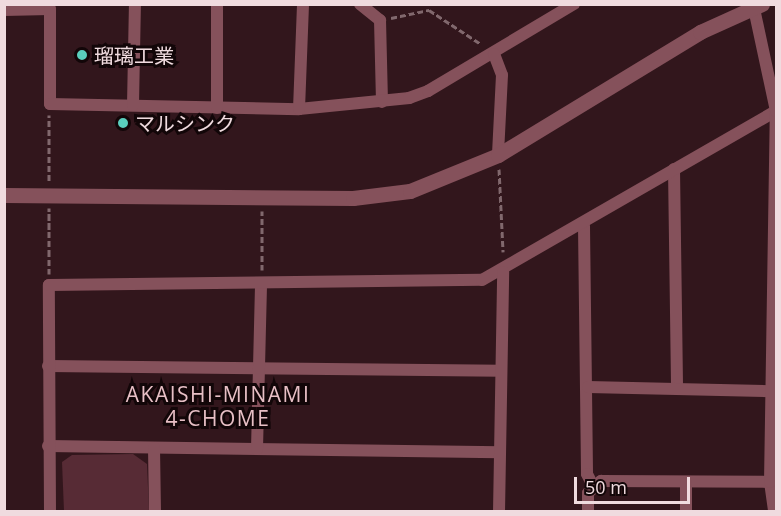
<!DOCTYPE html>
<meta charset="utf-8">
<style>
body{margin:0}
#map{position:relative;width:781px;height:516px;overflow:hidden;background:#32161c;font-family:"Open Sans","Noto Sans JP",sans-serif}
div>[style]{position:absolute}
.green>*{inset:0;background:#572b35}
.path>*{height:3px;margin-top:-1.5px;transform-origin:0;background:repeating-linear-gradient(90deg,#81686d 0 6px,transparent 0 9px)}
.minor>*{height:12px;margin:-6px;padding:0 6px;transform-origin:6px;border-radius:6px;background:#85515b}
.tertiary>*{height:15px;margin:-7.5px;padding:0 7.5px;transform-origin:7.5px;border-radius:7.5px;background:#85515b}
.dots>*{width:16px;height:16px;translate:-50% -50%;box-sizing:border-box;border:3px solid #120608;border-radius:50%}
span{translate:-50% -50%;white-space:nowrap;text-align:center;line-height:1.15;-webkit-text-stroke:6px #120608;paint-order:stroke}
.poi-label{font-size:20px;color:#f0dbdf}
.left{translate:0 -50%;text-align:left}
.neighbourhood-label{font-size:21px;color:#e7bfc5;letter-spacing:1.5px}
.frame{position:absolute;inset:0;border:6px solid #f0dbdf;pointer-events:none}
.scale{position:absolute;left:574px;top:477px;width:116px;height:27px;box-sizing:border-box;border:3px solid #f0dbdf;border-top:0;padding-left:8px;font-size:18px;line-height:21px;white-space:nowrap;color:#f0dbdf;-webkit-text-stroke:4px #120608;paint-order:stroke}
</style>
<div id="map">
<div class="green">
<i style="clip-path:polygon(133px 454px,147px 464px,149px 511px,64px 511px,62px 462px,72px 455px)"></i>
</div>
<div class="path">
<i style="left:391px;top:18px;width:39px;rotate:-12deg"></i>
<i style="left:429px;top:10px;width:62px;rotate:33.2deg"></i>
<i style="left:499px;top:169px;width:83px;rotate:87.2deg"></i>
<i style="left:49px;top:181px;width:66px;rotate:-90deg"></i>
<i style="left:262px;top:270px;width:59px;rotate:-90deg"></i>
<i style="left:49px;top:274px;width:66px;rotate:-90deg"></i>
</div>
<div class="minor">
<i style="left:360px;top:4px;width:26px;rotate:39deg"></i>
<i style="left:380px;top:20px;width:82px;rotate:88.6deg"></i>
<i style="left:4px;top:10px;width:46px;rotate:-1.2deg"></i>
<i style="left:50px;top:9px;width:95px;rotate:90deg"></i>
<i style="left:50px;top:104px;width:249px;rotate:1.2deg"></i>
<i style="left:299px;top:109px;width:111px;rotate:-5.7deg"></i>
<i style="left:409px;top:98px;width:20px;rotate:-20deg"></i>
<i style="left:428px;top:91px;width:170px;rotate:-30.8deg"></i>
<i style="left:494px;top:54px;width:22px;rotate:69deg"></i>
<i style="left:502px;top:75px;width:80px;rotate:92.9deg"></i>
<i style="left:133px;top:105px;width:101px;rotate:-88.9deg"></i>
<i style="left:217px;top:108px;width:104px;rotate:-90deg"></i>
<i style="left:299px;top:109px;width:105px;rotate:-87.8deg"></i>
<i style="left:674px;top:169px;width:220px;rotate:89.2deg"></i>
<i style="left:584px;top:226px;width:248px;rotate:89.3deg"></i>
<i style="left:587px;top:474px;width:11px;rotate:63deg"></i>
<i style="left:48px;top:366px;width:453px;rotate:0.6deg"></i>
<i style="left:588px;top:387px;width:182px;rotate:1.3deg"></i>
<i style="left:48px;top:446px;width:452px;rotate:0.8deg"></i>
<i style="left:154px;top:448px;width:64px;rotate:89.1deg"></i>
<i style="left:257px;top:449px;width:164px;rotate:-88.6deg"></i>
<i style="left:770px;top:482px;width:30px;rotate:82deg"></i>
<i style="left:50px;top:512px;width:227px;rotate:-90.3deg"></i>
<i style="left:49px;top:285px;width:433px;rotate:-0.7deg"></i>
<i style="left:482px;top:280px;width:339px;rotate:-29.9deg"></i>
<i style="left:499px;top:512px;width:240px;rotate:-89deg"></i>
<i style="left:588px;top:512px;width:19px;rotate:-90deg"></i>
<i style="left:588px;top:493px;width:18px;rotate:-43deg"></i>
<i style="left:601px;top:481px;width:169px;rotate:0.3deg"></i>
<i style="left:770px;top:482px;width:371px;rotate:-89.1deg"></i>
<i style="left:776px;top:111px;width:109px;rotate:-102.1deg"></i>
<i style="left:686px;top:512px;width:29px;rotate:-90deg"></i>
</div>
<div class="tertiary">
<i style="left:4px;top:195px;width:349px;rotate:0.5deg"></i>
<i style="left:353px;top:198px;width:57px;rotate:-7deg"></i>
<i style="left:410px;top:191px;width:95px;rotate:-22.2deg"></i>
<i style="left:498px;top:155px;width:237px;rotate:-31.3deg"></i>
<i style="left:700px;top:32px;width:68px;rotate:-24.3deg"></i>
</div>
<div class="dots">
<i style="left:82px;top:55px;background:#5acebd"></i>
<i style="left:123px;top:123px;background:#5acebd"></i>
</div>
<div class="poi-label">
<span class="left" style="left:94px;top:55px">瑠璃工業</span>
<span class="left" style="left:135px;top:123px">マルシンク</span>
</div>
<div class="neighbourhood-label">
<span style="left:218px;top:406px">AKAISHI-MINAMI<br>4-CHOME</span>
</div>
<div class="frame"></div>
<div class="scale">50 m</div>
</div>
